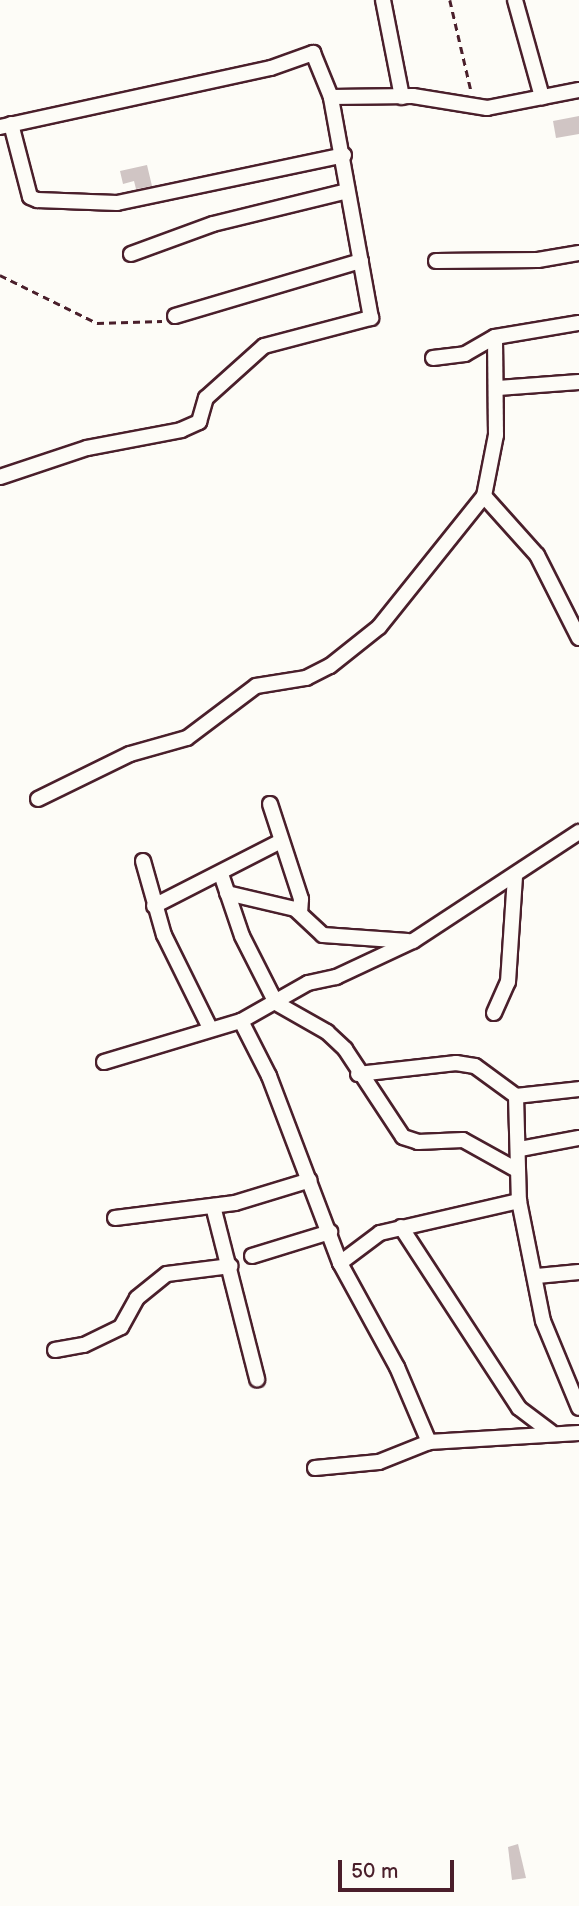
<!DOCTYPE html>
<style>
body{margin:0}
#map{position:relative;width:579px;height:1906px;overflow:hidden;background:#fdfcf7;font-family:"Balsamiq Sans",sans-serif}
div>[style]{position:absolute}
.building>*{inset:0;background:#d0c5c4}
.path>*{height:2.5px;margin-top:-1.25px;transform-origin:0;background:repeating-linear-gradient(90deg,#4a1f2b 0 7px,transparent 0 12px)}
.roads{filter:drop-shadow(2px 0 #4a1f2b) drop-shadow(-2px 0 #4a1f2b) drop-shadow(0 2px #4a1f2b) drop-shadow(0 -2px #4a1f2b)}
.street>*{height:14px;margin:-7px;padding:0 7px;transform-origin:7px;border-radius:7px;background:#fdfcf7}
span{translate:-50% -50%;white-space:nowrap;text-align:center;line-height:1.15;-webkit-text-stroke:5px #fdfcf7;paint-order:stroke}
.scale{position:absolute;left:338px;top:1860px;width:116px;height:32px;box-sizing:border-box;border:4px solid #4a1f2b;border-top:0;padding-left:9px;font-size:21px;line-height:24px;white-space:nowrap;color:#4a1f2b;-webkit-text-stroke:5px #fdfcf7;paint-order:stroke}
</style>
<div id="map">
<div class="building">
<i style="clip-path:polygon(579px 116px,579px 134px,556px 138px,553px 121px)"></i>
<i style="clip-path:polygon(147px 165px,152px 186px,136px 189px,134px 181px,123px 184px,120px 171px)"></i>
<i style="clip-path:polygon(518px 1844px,526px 1878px,512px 1880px,508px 1847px)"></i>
</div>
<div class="path">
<i style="left:450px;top:0;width:92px;rotate:76.9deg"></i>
<i style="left:0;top:275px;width:108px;rotate:26.3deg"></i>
<i style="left:97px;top:323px;width:65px;rotate:-1.8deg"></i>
</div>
<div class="roads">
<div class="street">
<i style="left:383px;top:0;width:99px;rotate:78.9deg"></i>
<i style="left:515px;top:0;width:101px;rotate:74.4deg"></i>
<i style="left:11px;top:124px;width:75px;rotate:75.4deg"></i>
<i style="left:30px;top:197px;width:8px;rotate:23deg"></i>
<i style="left:37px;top:200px;width:80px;rotate:2.1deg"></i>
<i style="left:117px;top:203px;width:232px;rotate:-11.9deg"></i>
<i style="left:0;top:127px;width:277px;rotate:-12.3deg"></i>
<i style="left:271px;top:68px;width:45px;rotate:-19.7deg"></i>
<i style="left:313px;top:53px;width:48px;rotate:67.8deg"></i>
<i style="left:331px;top:97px;width:82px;rotate:-0.7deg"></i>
<i style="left:413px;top:96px;width:75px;rotate:9.2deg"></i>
<i style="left:487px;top:108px;width:94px;rotate:-11.1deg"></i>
<i style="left:131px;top:254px;width:87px;rotate:-20.1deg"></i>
<i style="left:213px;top:224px;width:138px;rotate:-13.8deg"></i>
<i style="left:436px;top:261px;width:102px;rotate:-0.6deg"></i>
<i style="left:538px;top:260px;width:42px;rotate:-9.7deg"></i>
<i style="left:175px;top:316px;width:194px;rotate:-16.5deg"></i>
<i style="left:433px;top:358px;width:32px;rotate:-7deg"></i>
<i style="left:465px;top:354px;width:34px;rotate:-30deg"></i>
<i style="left:495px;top:337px;width:85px;rotate:-9.5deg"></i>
<i style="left:498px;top:388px;width:81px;rotate:-4.2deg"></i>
<i style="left:0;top:477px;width:92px;rotate:-18.4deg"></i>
<i style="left:87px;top:448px;width:96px;rotate:-10.8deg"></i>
<i style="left:181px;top:430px;width:20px;rotate:-24deg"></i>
<i style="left:199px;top:422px;width:25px;rotate:-74deg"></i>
<i style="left:206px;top:398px;width:78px;rotate:-41.9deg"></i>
<i style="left:264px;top:346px;width:111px;rotate:-14.7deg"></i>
<i style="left:371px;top:318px;width:225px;rotate:-100.3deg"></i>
<i style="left:484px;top:496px;width:79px;rotate:48.1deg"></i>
<i style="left:537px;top:555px;width:93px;rotate:63.2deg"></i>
<i style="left:38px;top:799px;width:102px;rotate:-26.1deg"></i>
<i style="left:130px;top:754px;width:59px;rotate:-15.7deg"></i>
<i style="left:187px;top:738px;width:86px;rotate:-37deg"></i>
<i style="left:256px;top:686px;width:51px;rotate:-9.1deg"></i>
<i style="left:306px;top:678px;width:27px;rotate:-27deg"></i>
<i style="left:330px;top:666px;width:63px;rotate:-38.5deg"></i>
<i style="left:379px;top:627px;width:168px;rotate:-51.3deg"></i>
<i style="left:484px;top:496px;width:62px;rotate:-78.9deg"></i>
<i style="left:496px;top:435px;width:98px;rotate:-90.6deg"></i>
<i style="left:270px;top:804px;width:100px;rotate:71.9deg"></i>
<i style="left:301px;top:899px;width:13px;rotate:94deg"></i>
<i style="left:143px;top:861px;width:77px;rotate:74.2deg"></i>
<i style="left:164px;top:935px;width:104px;rotate:63.7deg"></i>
<i style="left:221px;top:874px;width:65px;rotate:71.3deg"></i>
<i style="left:242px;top:936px;width:75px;rotate:63.1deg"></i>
<i style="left:276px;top:1003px;width:59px;rotate:29.6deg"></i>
<i style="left:327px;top:1032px;width:25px;rotate:43deg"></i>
<i style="left:345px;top:1049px;width:105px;rotate:56.6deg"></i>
<i style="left:403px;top:1137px;width:16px;rotate:18deg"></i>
<i style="left:418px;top:1142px;width:45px;rotate:-2.5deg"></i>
<i style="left:463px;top:1140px;width:62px;rotate:29.1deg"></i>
<i style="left:227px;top:893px;width:70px;rotate:13.2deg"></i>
<i style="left:295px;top:909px;width:38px;rotate:43deg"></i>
<i style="left:323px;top:935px;width:85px;rotate:4deg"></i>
<i style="left:154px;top:906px;width:143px;rotate:-27.1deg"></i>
<i style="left:494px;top:1013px;width:34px;rotate:-66deg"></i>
<i style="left:508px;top:982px;width:106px;rotate:-86.2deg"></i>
<i style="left:241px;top:1021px;width:62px;rotate:63deg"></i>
<i style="left:269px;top:1076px;width:200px;rotate:69.2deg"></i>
<i style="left:340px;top:1263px;width:119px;rotate:61.3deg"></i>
<i style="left:397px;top:1367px;width:82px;rotate:66.9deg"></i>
<i style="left:104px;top:1062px;width:143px;rotate:-16.7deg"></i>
<i style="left:241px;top:1021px;width:77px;rotate:-29.6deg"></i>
<i style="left:308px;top:983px;width:29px;rotate:-12deg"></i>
<i style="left:336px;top:977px;width:85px;rotate:-25.1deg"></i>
<i style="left:413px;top:941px;width:199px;rotate:-33.3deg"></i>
<i style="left:358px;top:1074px;width:99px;rotate:-6.4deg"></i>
<i style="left:456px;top:1063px;width:19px;rotate:9deg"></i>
<i style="left:475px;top:1066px;width:51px;rotate:36.2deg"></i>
<i style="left:516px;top:1096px;width:63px;rotate:-6.3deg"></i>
<i style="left:516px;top:1096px;width:105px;rotate:88.4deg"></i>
<i style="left:519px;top:1201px;width:122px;rotate:78.7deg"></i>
<i style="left:543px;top:1321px;width:94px;rotate:67.5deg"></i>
<i style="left:520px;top:1149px;width:60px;rotate:-10.6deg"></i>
<i style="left:213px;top:1206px;width:179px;rotate:75.7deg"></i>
<i style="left:115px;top:1218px;width:121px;rotate:-7.1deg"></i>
<i style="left:235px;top:1203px;width:78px;rotate:-17deg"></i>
<i style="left:401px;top:1227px;width:216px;rotate:56.9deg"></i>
<i style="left:519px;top:1408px;width:40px;rotate:37deg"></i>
<i style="left:252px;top:1256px;width:82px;rotate:-17.1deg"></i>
<i style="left:340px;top:1263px;width:50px;rotate:-36.9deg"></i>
<i style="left:380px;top:1233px;width:143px;rotate:-13deg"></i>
<i style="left:537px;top:1276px;width:42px;rotate:-5.4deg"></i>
<i style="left:55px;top:1350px;width:29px;rotate:-10deg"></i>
<i style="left:84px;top:1345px;width:41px;rotate:-25.9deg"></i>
<i style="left:121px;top:1327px;width:33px;rotate:-61deg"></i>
<i style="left:137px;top:1298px;width:38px;rotate:-39deg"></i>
<i style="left:167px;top:1274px;width:64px;rotate:-7.2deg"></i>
<i style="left:315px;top:1468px;width:64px;rotate:-5.4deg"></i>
<i style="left:379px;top:1462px;width:54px;rotate:-21.8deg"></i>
<i style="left:429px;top:1442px;width:150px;rotate:-3.4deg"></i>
</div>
</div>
<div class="scale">50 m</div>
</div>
